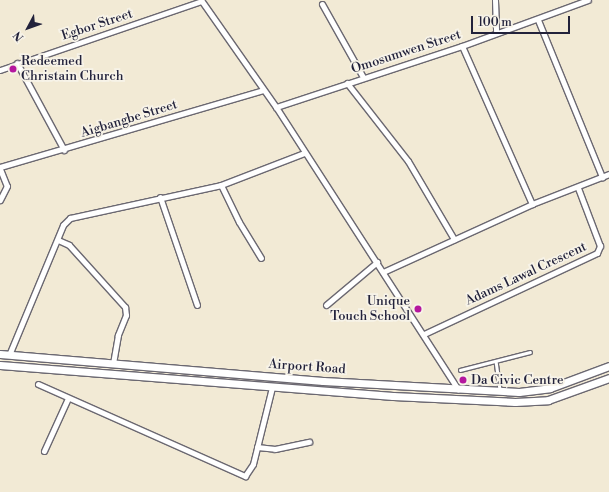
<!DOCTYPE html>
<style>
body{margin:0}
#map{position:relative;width:609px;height:492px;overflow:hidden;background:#f2ead5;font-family:"Libre Bodoni",serif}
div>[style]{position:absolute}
.roads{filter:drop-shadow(1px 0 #6b6871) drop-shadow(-1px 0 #6b6871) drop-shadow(0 1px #6b6871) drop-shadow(0 -1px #6b6871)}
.service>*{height:2.5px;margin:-1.25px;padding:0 1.25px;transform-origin:1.25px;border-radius:1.25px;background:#fff}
.minor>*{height:5px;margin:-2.5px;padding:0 2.5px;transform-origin:2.5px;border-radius:2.5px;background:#fff}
.secondary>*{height:7px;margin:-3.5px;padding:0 3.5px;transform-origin:3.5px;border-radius:3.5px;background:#fff}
.dots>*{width:11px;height:11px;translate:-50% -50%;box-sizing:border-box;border:2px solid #f7f3e8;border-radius:50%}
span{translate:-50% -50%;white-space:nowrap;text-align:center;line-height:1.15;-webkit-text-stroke:3.5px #f7f3e8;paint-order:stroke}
.street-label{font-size:13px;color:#22223b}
.poi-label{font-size:13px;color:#22223b}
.left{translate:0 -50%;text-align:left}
.right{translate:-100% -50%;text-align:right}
.north{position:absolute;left:8px;top:8px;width:40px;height:40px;-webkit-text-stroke:3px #f7f3e8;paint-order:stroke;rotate:229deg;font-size:11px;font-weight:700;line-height:16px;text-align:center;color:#22223b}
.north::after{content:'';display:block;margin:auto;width:14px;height:18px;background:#22223b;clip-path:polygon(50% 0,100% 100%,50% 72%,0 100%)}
.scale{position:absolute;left:471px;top:16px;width:99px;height:18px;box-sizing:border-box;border:2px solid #22223b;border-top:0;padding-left:5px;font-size:12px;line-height:14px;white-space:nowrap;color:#22223b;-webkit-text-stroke:3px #f7f3e8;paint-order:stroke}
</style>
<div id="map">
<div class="roads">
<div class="service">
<i style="left:496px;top:361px;width:28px;rotate:82deg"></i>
<i style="left:460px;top:370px;width:72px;rotate:-14.4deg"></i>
</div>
<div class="minor">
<i style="left:201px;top:0;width:131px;rotate:55deg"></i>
<i style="left:276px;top:107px;width:336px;rotate:57.2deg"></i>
<i style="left:495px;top:0;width:33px;rotate:88deg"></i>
<i style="left:322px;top:4px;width:84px;rotate:60.7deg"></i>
<i style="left:538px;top:20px;width:170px;rotate:67.8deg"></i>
<i style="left:462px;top:46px;width:173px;rotate:66.1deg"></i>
<i style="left:17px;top:63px;width:99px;rotate:61.6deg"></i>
<i style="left:0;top:70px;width:213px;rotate:-18.9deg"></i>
<i style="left:347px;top:83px;width:99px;rotate:52deg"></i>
<i style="left:408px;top:161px;width:91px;rotate:59.5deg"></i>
<i style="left:276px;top:107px;width:196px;rotate:-18.2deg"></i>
<i style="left:462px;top:46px;width:134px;rotate:-20.1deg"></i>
<i style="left:0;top:167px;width:274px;rotate:-16.3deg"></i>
<i style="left:0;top:169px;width:18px;rotate:68deg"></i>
<i style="left:7px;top:186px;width:16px;rotate:117deg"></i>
<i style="left:221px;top:185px;width:41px;rotate:64.1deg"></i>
<i style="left:239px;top:222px;width:42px;rotate:58.6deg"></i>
<i style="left:160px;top:197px;width:114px;rotate:71.1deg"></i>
<i style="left:58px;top:240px;width:12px;rotate:24deg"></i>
<i style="left:69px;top:245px;width:84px;rotate:47.9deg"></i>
<i style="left:125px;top:307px;width:8px;rotate:83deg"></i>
<i style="left:126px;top:315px;width:22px;rotate:112deg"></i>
<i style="left:118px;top:335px;width:29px;rotate:100deg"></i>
<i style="left:383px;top:272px;width:164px;rotate:-24.5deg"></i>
<i style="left:532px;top:204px;width:83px;rotate:-21.3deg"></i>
<i style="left:326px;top:305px;width:67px;rotate:-40.1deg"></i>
<i style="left:424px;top:334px;width:191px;rotate:-25.1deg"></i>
<i style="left:597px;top:253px;width:8px;rotate:-67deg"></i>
<i style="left:600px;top:246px;width:62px;rotate:-110.8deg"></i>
<i style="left:9px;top:355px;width:141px;rotate:-67.4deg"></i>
<i style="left:63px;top:225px;width:10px;rotate:-45deg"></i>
<i style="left:70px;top:218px;width:155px;rotate:-12.3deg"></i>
<i style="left:221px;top:185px;width:89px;rotate:-21.1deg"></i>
<i style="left:38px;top:384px;width:227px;rotate:24deg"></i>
<i style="left:245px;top:476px;width:14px;rotate:-56deg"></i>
<i style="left:253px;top:464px;width:79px;rotate:-76.1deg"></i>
<i style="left:257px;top:447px;width:18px;rotate:6deg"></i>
<i style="left:275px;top:449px;width:35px;rotate:-12deg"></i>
<i style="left:44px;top:451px;width:58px;rotate:-65.6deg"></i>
</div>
<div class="secondary">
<i style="left:0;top:354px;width:324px;rotate:4.8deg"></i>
<i style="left:323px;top:381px;width:196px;rotate:3.2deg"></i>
<i style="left:519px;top:392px;width:31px;rotate:-7deg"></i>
<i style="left:550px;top:388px;width:63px;rotate:-20.4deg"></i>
<i style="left:0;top:365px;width:394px;rotate:4.5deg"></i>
<i style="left:393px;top:396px;width:122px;rotate:2.8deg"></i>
<i style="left:515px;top:402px;width:33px;rotate:-3deg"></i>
<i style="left:548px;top:400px;width:65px;rotate:-19.8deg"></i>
</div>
</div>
<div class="dots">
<i style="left:13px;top:69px;background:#b5179e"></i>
<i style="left:418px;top:309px;background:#b5179e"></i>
<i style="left:463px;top:380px;background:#b5179e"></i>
</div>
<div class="street-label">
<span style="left:97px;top:25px;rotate:-18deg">Egbor Street</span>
<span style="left:406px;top:52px;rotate:-18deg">Omosumwen Street</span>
<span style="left:129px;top:119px;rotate:-17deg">Aigbangbe Street</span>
<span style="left:526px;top:274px;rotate:-25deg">Adams Lawal Crescent</span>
<span style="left:307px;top:367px;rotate:4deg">Airport Road</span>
</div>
<div class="poi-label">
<span class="left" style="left:21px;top:69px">Redeemed<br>Christain Church</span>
<span class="right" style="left:410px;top:309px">Unique<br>Touch School</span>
<span class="left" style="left:471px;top:380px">Da Civic Centre</span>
</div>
<div class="north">N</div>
<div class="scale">100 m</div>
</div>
